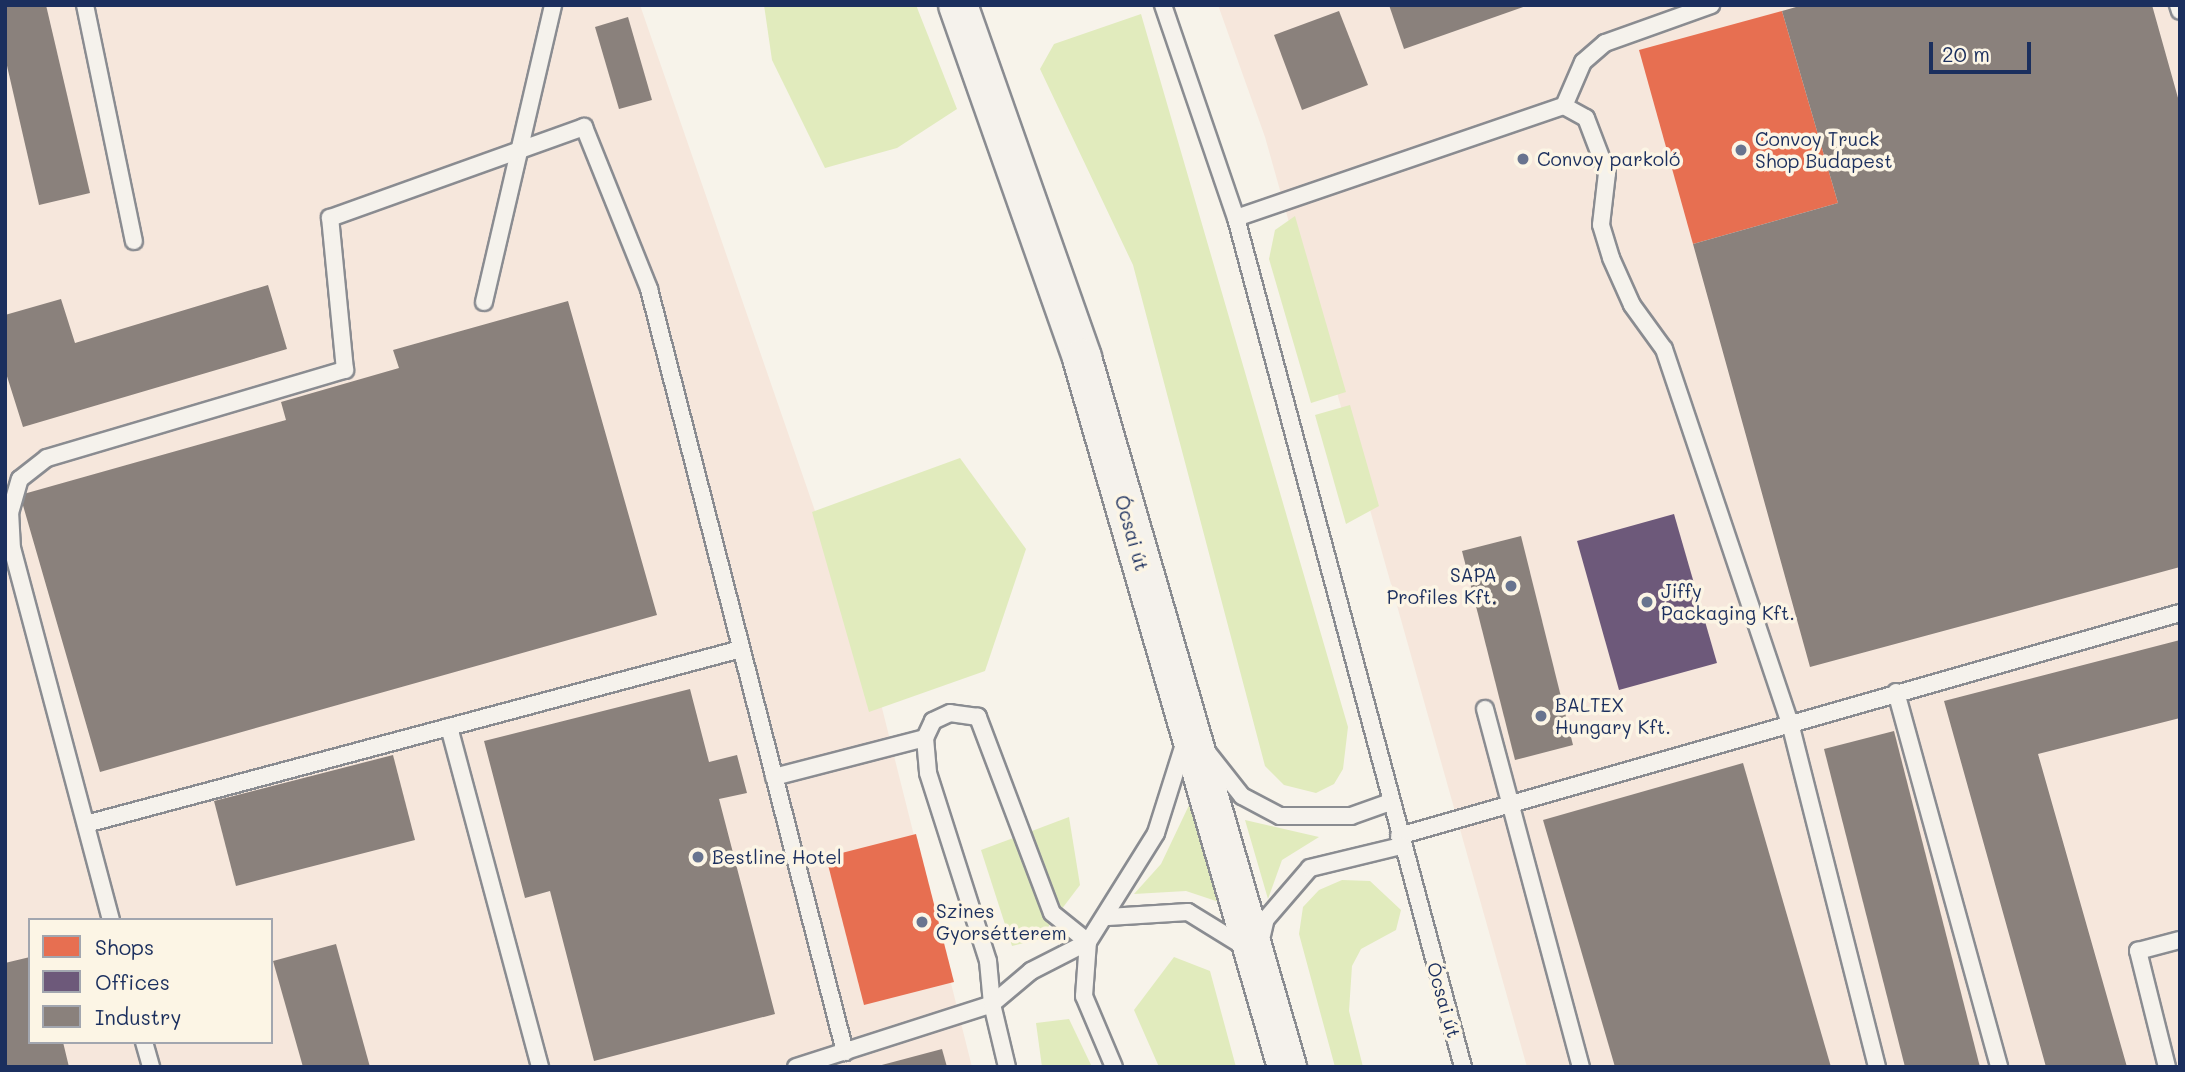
<!DOCTYPE html>
<meta charset="utf-8">
<style>
body{margin:0}
#map{position:relative;width:2185px;height:1072px;overflow:hidden;background:#f7f3ea;font-family:Mali,sans-serif}
div>[style]{position:absolute}
.built>*{inset:0;background:#f6e7dc}
.green>*{inset:0;background:#e1ebbd}
.shops>*{inset:0;background:#e76f51}
.offices>*{inset:0;background:#6d597a}
.industry>*{inset:0;background:#8a817c}
.roads{filter:drop-shadow(2px 0 #8a8c91) drop-shadow(-2px 0 #8a8c91) drop-shadow(0 2px #8a8c91) drop-shadow(0 -2px #8a8c91)}
.service>*{height:16px;margin:-8px;padding:0 8px;transform-origin:8px;border-radius:8px;background:#f5f2ec}
.primary>*{height:38px;margin:-19px;padding:0 19px;transform-origin:19px;border-radius:19px;background:#f5f2ec}
.dots>*{width:19px;height:19px;translate:-50% -50%;box-sizing:border-box;border:4px solid #fcf5e5;border-radius:50%}
span{translate:-50% -50%;white-space:nowrap;text-align:center;line-height:1.15;-webkit-text-stroke:7px #fcf5e5;paint-order:stroke}
.poi-label{font-size:19px;color:#1b2f5e}
.left{translate:0 -50%;text-align:left}
.right{translate:-100% -50%;text-align:right}
.street-label{font-size:19px;color:#1b2f5e}
.frame{position:absolute;inset:0;border:7px solid #1b2f5e;pointer-events:none}
.legend{position:absolute;left:28px;top:918px;width:245px;height:126px;box-sizing:border-box;background:#fcf5e5;border:2px solid #a2a6af;margin:0;padding:9px 12px;list-style:none;font-size:21px;color:#1b2f5e}
.legend li{display:flex;align-items:center;gap:14px;height:35px}
.legend b{width:35px;border:2px solid #a2a6af}
.scale{position:absolute;left:1929px;top:42px;width:102px;height:32px;box-sizing:border-box;border:4px solid #1b2f5e;border-top:0;padding-left:9px;font-size:21px;line-height:24px;white-space:nowrap;color:#1b2f5e;-webkit-text-stroke:5px #fcf5e5;paint-order:stroke}
</style>
<div id="map">
<div class="built">
<i style="clip-path:polygon(evenodd,5px 5px,640px 5px,879px 696px,972px 1067px,5px 1067px,5px 5px,30px 920px,271px 920px,271px 1042px,30px 1042px,30px 920px)"></i>
<i style="clip-path:polygon(1218px 5px,2180px 5px,2180px 1067px,1527px 1067px,1265px 137px)"></i>
</div>
<div class="green">
<i style="clip-path:polygon(764px 5px,916px 5px,957px 109px,897px 148px,825px 168px,772px 60px)"></i>
<i style="clip-path:polygon(1141px 14px,1348px 727px,1343px 769px,1334px 784px,1316px 793px,1284px 785px,1265px 766px,1133px 265px,1040px 69px,1054px 44px)"></i>
<i style="clip-path:polygon(1295px 216px,1346px 392px,1311px 403px,1269px 259px,1275px 230px)"></i>
<i style="clip-path:polygon(1350px 405px,1379px 506px,1346px 524px,1315px 415px)"></i>
<i style="clip-path:polygon(960px 458px,1026px 549px,985px 671px,869px 712px,812px 512px)"></i>
<i style="clip-path:polygon(1191px 801px,1219px 902px,1186px 891px,1134px 894px,1161px 864px)"></i>
<i style="clip-path:polygon(1069px 817px,1080px 885px,1039px 939px,1012px 946px,981px 850px)"></i>
<i style="clip-path:polygon(1245px 820px,1319px 837px,1282px 860px,1268px 899px)"></i>
<i style="clip-path:polygon(1342px 880px,1370px 881px,1401px 910px,1396px 930px,1361px 949px,1352px 966px,1349px 1011px,1363px 1067px,1335px 1067px,1299px 934px,1303px 907px,1319px 890px)"></i>
<i style="clip-path:polygon(1174px 957px,1210px 971px,1236px 1067px,1159px 1067px,1134px 1010px)"></i>
<i style="clip-path:polygon(1069px 1019px,1092px 1067px,1042px 1067px,1036px 1023px)"></i>
</div>
<div class="shops">
<i style="clip-path:polygon(1782px 11px,1838px 203px,1693px 244px,1639px 50px)"></i>
<i style="clip-path:polygon(916px 834px,954px 982px,864px 1005px,826px 857px)"></i>
</div>
<div class="offices">
<i style="clip-path:polygon(1674px 514px,1717px 663px,1619px 690px,1577px 541px)"></i>
</div>
<div class="industry">
<i style="clip-path:polygon(5px 5px,46px 5px,90px 193px,39px 205px,5px 57px)"></i>
<i style="clip-path:polygon(1389px 5px,1526px 5px,1526px 6px,1404px 49px)"></i>
<i style="clip-path:polygon(1803px 5px,2152px 5px,2180px 105px,2180px 567px,1810px 667px,1693px 244px,1838px 203px,1782px 11px)"></i>
<i style="clip-path:polygon(1339px 11px,1368px 85px,1302px 110px,1274px 35px)"></i>
<i style="clip-path:polygon(628px 17px,652px 100px,619px 109px,595px 27px)"></i>
<i style="clip-path:polygon(268px 285px,287px 349px,23px 427px,5px 370px,5px 315px,61px 299px,75px 343px)"></i>
<i style="clip-path:polygon(568px 301px,657px 615px,100px 772px,20px 495px,286px 420px,281px 402px,399px 368px,393px 350px)"></i>
<i style="clip-path:polygon(1521px 536px,1573px 745px,1515px 760px,1462px 551px)"></i>
<i style="clip-path:polygon(2180px 640px,2180px 718px,2038px 754px,2127px 1067px,2046px 1067px,1944px 701px)"></i>
<i style="clip-path:polygon(690px 689px,709px 762px,737px 755px,747px 793px,719px 799px,775px 1014px,594px 1061px,550px 891px,525px 898px,484px 741px)"></i>
<i style="clip-path:polygon(1894px 731px,1980px 1067px,1905px 1067px,1824px 749px)"></i>
<i style="clip-path:polygon(393px 755px,415px 840px,236px 886px,214px 801px)"></i>
<i style="clip-path:polygon(1743px 763px,1831px 1067px,1615px 1067px,1543px 820px)"></i>
<i style="clip-path:polygon(336px 944px,370px 1067px,303px 1067px,273px 961px)"></i>
<i style="clip-path:polygon(30px 957px,30px 1042px,63px 1042px,69px 1067px,5px 1067px,5px 963px)"></i>
<i style="clip-path:polygon(942px 1049px,947px 1067px,878px 1067px,878px 1066px)"></i>
</div>
<div class="roads">
<div class="service">
<i style="left:85px;top:5px;width:241px;rotate:78.3deg"></i>
<i style="left:1163px;top:5px;width:225px;rotate:71.1deg"></i>
<i style="left:1236px;top:218px;width:879px;rotate:75.03deg"></i>
<i style="left:2178px;top:5px;width:6px;rotate:72deg"></i>
<i style="left:1564px;top:106px;width:48px;rotate:-66.6deg"></i>
<i style="left:1583px;top:62px;width:29px;rotate:-41deg"></i>
<i style="left:1605px;top:43px;width:113px;rotate:-19.7deg"></i>
<i style="left:1236px;top:218px;width:347px;rotate:-18.9deg"></i>
<i style="left:1564px;top:106px;width:25px;rotate:29deg"></i>
<i style="left:1586px;top:118px;width:59px;rotate:69.1deg"></i>
<i style="left:1607px;top:173px;width:52px;rotate:96.6deg"></i>
<i style="left:1601px;top:225px;width:34px;rotate:73deg"></i>
<i style="left:1611px;top:258px;width:51px;rotate:65.9deg"></i>
<i style="left:1632px;top:305px;width:54px;rotate:54deg"></i>
<i style="left:1664px;top:349px;width:395px;rotate:71.4deg"></i>
<i style="left:1790px;top:723px;width:355px;rotate:75.8deg"></i>
<i style="left:484px;top:302px;width:305px;rotate:-76.9deg"></i>
<i style="left:1896px;top:692px;width:389px;rotate:74.6deg"></i>
<i style="left:1485px;top:709px;width:371px;rotate:75deg"></i>
<i style="left:449px;top:727px;width:352px;rotate:75deg"></i>
<i style="left:1208px;top:753px;width:55px;rotate:51.7deg"></i>
<i style="left:1242px;top:796px;width:43px;rotate:27.8deg"></i>
<i style="left:1280px;top:816px;width:71px"></i>
<i style="left:1351px;top:816px;width:41px;rotate:-19.7deg"></i>
<i style="left:774px;top:777px;width:156px;rotate:-14.5deg"></i>
<i style="left:86px;top:824px;width:678px;rotate:-14.96deg"></i>
<i style="left:1399px;top:836px;width:812px;rotate:-15.94deg"></i>
<i style="left:1108px;top:917px;width:80px;rotate:-3.6deg"></i>
<i style="left:1188px;top:912px;width:67px;rotate:31.6deg"></i>
<i style="left:111px;top:920px;width:384px;rotate:-104.9deg"></i>
<i style="left:12px;top:549px;width:36px;rotate:-93deg"></i>
<i style="left:10px;top:513px;width:35px;rotate:-74deg"></i>
<i style="left:20px;top:479px;width:34px;rotate:-38deg"></i>
<i style="left:47px;top:458px;width:311px;rotate:-16.5deg"></i>
<i style="left:345px;top:370px;width:153px;rotate:-95.6deg"></i>
<i style="left:330px;top:218px;width:270px;rotate:-19.7deg"></i>
<i style="left:584px;top:127px;width:175px;rotate:68.1deg"></i>
<i style="left:649px;top:289px;width:788px;rotate:75.59deg"></i>
<i style="left:1260px;top:944px;width:26px;rotate:-77deg"></i>
<i style="left:1266px;top:919px;width:67px;rotate:-49.2deg"></i>
<i style="left:1310px;top:868px;width:94px;rotate:-13.6deg"></i>
<i style="left:144px;top:1042px;width:26px;rotate:74deg"></i>
<i style="left:796px;top:1067px;width:206px;rotate:-17.8deg"></i>
<i style="left:992px;top:1004px;width:51px;rotate:-40.2deg"></i>
<i style="left:1031px;top:971px;width:64px;rotate:-27deg"></i>
<i style="left:1088px;top:942px;width:46px;rotate:-141.1deg"></i>
<i style="left:1052px;top:913px;width:210px;rotate:-110.7deg"></i>
<i style="left:978px;top:717px;width:28px;rotate:-172deg"></i>
<i style="left:950px;top:713px;width:19px;rotate:155deg"></i>
<i style="left:933px;top:721px;width:19px;rotate:115deg"></i>
<i style="left:925px;top:738px;width:35px;rotate:85deg"></i>
<i style="left:928px;top:773px;width:197px;rotate:72.3deg"></i>
<i style="left:988px;top:961px;width:43px;rotate:84.7deg"></i>
<i style="left:992px;top:1004px;width:65px;rotate:76.6deg"></i>
<i style="left:1114px;top:1067px;width:77px;rotate:-112.9deg"></i>
<i style="left:1084px;top:996px;width:54px;rotate:-85.8deg"></i>
<i style="left:1088px;top:942px;width:128px;rotate:-58deg"></i>
<i style="left:1156px;top:833px;width:96px;rotate:-72.5deg"></i>
<i style="left:2167px;top:1067px;width:120px;rotate:-104deg"></i>
<i style="left:2138px;top:951px;width:43px;rotate:-14.7deg"></i>
</div>
<div class="primary">
<i style="left:958px;top:5px;width:374px;rotate:70.6deg"></i>
<i style="left:1082px;top:358px;width:738px;rotate:73.87deg"></i>
</div>
</div>
<div class="dots">
<i style="left:1741px;top:150px;background:#68748f"></i>
<i style="left:1523px;top:159px;background:#68748f"></i>
<i style="left:1511px;top:586px;background:#68748f"></i>
<i style="left:1647px;top:602px;background:#68748f"></i>
<i style="left:1541px;top:716px;background:#68748f"></i>
<i style="left:698px;top:857px;background:#68748f"></i>
<i style="left:922px;top:922px;background:#68748f"></i>
</div>
<div class="poi-label">
<span class="left" style="left:1755px;top:150px">Convoy Truck<br>Shop Budapest</span>
<span class="left" style="left:1537px;top:159px">Convoy parkoló</span>
<span class="right" style="left:1497px;top:586px">SAPA<br>Profiles Kft.</span>
<span class="left" style="left:1661px;top:602px">Jiffy<br>Packaging Kft.</span>
<span class="left" style="left:1555px;top:716px">BALTEX<br>Hungary Kft.</span>
<span class="left" style="left:712px;top:857px">Bestline Hotel</span>
<span class="left" style="left:936px;top:922px">Szines<br>Gyorsétterem</span>
</div>
<div class="street-label">
<span style="left:1132px;top:533px;rotate:74deg">Ócsai út</span>
<span style="left:1444px;top:1000px;rotate:74deg">Ócsai út</span>
</div>
<div class="frame"></div>
<ul class="legend">
<li><b style="height:19px;background:#e76f51"></b>Shops</li>
<li><b style="height:19px;background:#6d597a"></b>Offices</li>
<li><b style="height:19px;background:#8a817c"></b>Industry</li>
</ul>
<div class="scale">20 m</div>
</div>
